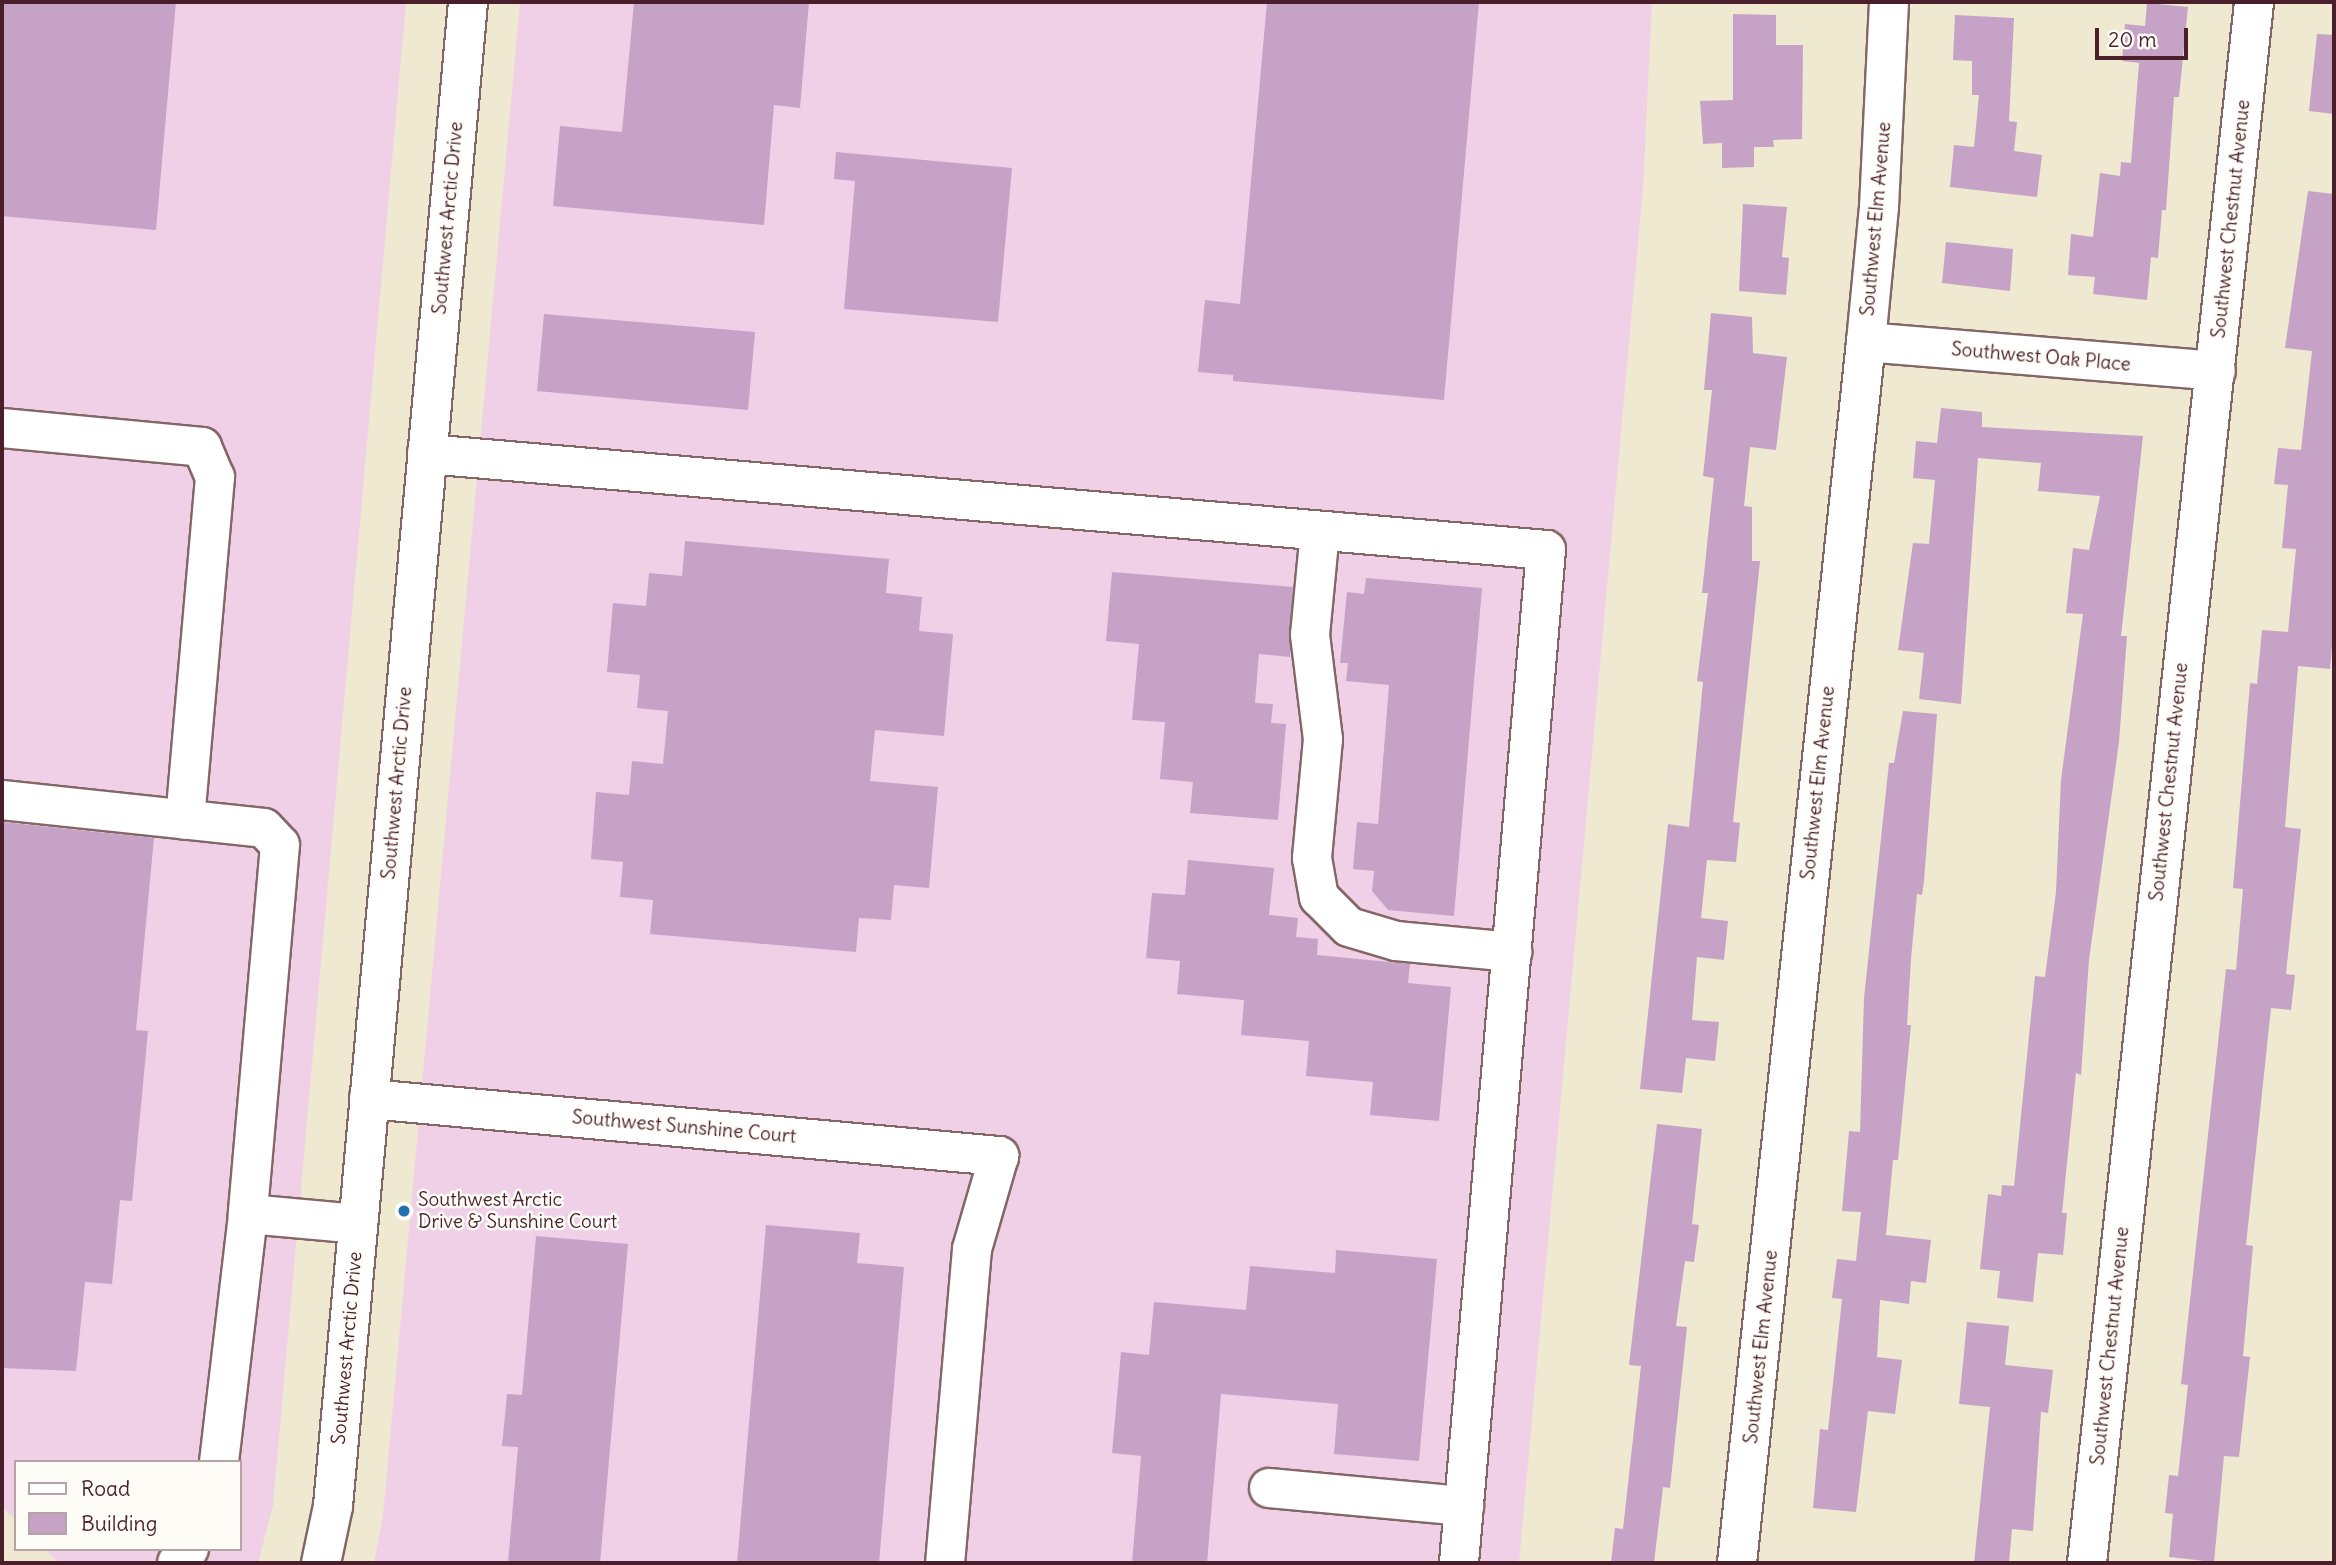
<!DOCTYPE html>
<style>
body{margin:0}
#map{position:relative;width:2336px;height:1565px;overflow:hidden;background:#eee9d0;font-family:Delius,sans-serif}
div>[style]{position:absolute}
.built>*{inset:0;background:#efd0e7}
.building>*{inset:0;background:#c6a2c7}
.roads{filter:drop-shadow(2px 0 #836665) drop-shadow(-2px 0 #836665) drop-shadow(0 2px #836665) drop-shadow(0 -2px #836665)}
.minor>*{height:38px;margin:-19px;padding:0 19px;transform-origin:19px;border-radius:19px;background:#fff}
.dots>*{width:19px;height:19px;translate:-50% -50%;box-sizing:border-box;border:4px solid #fdfcf7;border-radius:50%}
span{translate:-50% -50%;white-space:nowrap;text-align:center;line-height:1.15;-webkit-text-stroke:5px #fdfcf7;paint-order:stroke}
.street-label{font-size:19px;color:#4a1f2b}
.poi-label{font-size:19px;color:#4a1f2b}
.left{translate:0 -50%;text-align:left}
.frame{position:absolute;inset:0;border:4px solid #4a1f2b;pointer-events:none}
.legend{position:absolute;left:14px;top:1460px;width:228px;height:91px;box-sizing:border-box;background:#fdfcf7;border:2px solid #b5a4a5;margin:0;padding:9px 12px;list-style:none;font-size:21px;color:#4a1f2b}
.legend li{display:flex;align-items:center;gap:14px;height:35px}
.legend b{width:35px;border:2px solid #b5a4a5}
.scale{position:absolute;left:2095px;top:28px;width:93px;height:32px;box-sizing:border-box;border:4px solid #4a1f2b;border-top:0;padding-left:9px;font-size:21px;line-height:24px;white-space:nowrap;color:#4a1f2b;-webkit-text-stroke:5px #fdfcf7;paint-order:stroke}
</style>
<div id="map">
<div class="built">
<i style="clip-path:polygon(2px 2px,406px 2px,273px 1505px,258px 1563px,59px 1563px,45px 1549px,240px 1549px,240px 1462px,16px 1462px,16px 1520px,2px 1507px)"></i>
<i style="clip-path:polygon(520px 2px,1652px 2px,1643px 188px,1519px 1563px,374px 1563px,383px 1516px)"></i>
</div>
<div class="building">
<i style="clip-path:polygon(2px 2px,176px 2px,156px 230px,2px 216px)"></i>
<i style="clip-path:polygon(634px 2px,809px 2px,800px 108px,774px 105px,764px 225px,553px 206px,560px 126px,622px 132px)"></i>
<i style="clip-path:polygon(1267px 2px,1479px 2px,1444px 400px,1233px 381px,1233px 375px,1198px 372px,1205px 300px,1240px 304px)"></i>
<i style="clip-path:polygon(2147px 3px,2188px 7px,2179px 97px,2174px 97px,2166px 210px,2162px 210px,2158px 258px,2151px 257px,2147px 300px,2093px 294px,2095px 277px,2068px 275px,2071px 234px,2093px 237px,2100px 173px,2120px 176px,2121px 162px,2131px 163px,2139px 63px,2122px 61px,2125px 24px,2145px 26px)"></i>
<i style="clip-path:polygon(1733px 14px,1776px 15px,1776px 45px,1803px 45px,1802px 139px,1773px 140px,1774px 147px,1754px 147px,1754px 167px,1722px 168px,1722px 143px,1703px 144px,1700px 101px,1733px 100px)"></i>
<i style="clip-path:polygon(1955px 15px,2014px 18px,2009px 121px,2017px 122px,2014px 151px,2042px 155px,2037px 197px,1950px 187px,1954px 145px,1974px 147px,1979px 95px,1972px 95px,1972px 61px,1953px 60px)"></i>
<i style="clip-path:polygon(2317px 34px,2334px 35px,2334px 114px,2309px 111px)"></i>
<i style="clip-path:polygon(836px 152px,1012px 168px,998px 322px,844px 309px,855px 181px,834px 179px)"></i>
<i style="clip-path:polygon(2308px 191px,2334px 194px,2334px 624px,2330px 669px,2298px 666px,2285px 827px,2301px 829px,2286px 974px,2295px 975px,2291px 1010px,2271px 1008px,2246px 1245px,2253px 1246px,2243px 1356px,2250px 1357px,2239px 1457px,2224px 1456px,2214px 1562px,2169px 1557px,2173px 1514px,2165px 1513px,2169px 1475px,2178px 1476px,2188px 1385px,2181px 1384px,2226px 969px,2236px 970px,2243px 889px,2233px 888px,2250px 683px,2257px 684px,2262px 630px,2288px 632px,2296px 549px,2282px 548px,2288px 485px,2274px 484px,2278px 448px,2301px 450px,2312px 351px,2285px 348px)"></i>
<i style="clip-path:polygon(1743px 204px,1787px 207px,1782px 257px,1789px 258px,1786px 295px,1739px 291px)"></i>
<i style="clip-path:polygon(1946px 242px,2013px 249px,2010px 291px,1942px 283px)"></i>
<i style="clip-path:polygon(1711px 313px,1752px 317px,1753px 353px,1787px 357px,1776px 450px,1750px 447px,1744px 506px,1752px 507px,1752px 561px,1760px 561px,1733px 822px,1740px 823px,1736px 862px,1707px 860px,1701px 918px,1728px 921px,1724px 960px,1697px 957px,1692px 1020px,1719px 1022px,1715px 1061px,1686px 1058px,1682px 1093px,1640px 1089px,1668px 824px,1689px 827px,1703px 682px,1697px 681px,1708px 593px,1702px 593px,1714px 478px,1703px 476px,1712px 390px,1704px 390px)"></i>
<i style="clip-path:polygon(544px 314px,755px 332px,748px 410px,537px 391px)"></i>
<i style="clip-path:polygon(1941px 408px,1982px 412px,1982px 427px,2143px 436px,2121px 636px,2127px 636px,2119px 742px,2089px 960px,2081px 1075px,2076px 1073px,2062px 1213px,2067px 1213px,2063px 1255px,2038px 1253px,2033px 1302px,1997px 1298px,2000px 1271px,1980px 1269px,1988px 1194px,2001px 1196px,2002px 1185px,2014px 1186px,2035px 976px,2045px 977px,2056px 892px,2061px 780px,2083px 614px,2066px 613px,2073px 548px,2089px 550px,2100px 496px,2038px 491px,2041px 463px,1978px 458px,1961px 704px,1919px 699px,1924px 653px,1898px 650px,1913px 543px,1929px 544px,1935px 480px,1913px 478px,1916px 441px,1937px 443px)"></i>
<i style="clip-path:polygon(685px 541px,889px 559px,886px 593px,922px 597px,919px 631px,953px 634px,944px 736px,875px 730px,870px 781px,938px 787px,929px 888px,894px 885px,891px 920px,859px 918px,856px 952px,650px 934px,653px 900px,620px 897px,623px 862px,591px 859px,596px 792px,629px 795px,632px 761px,663px 764px,668px 711px,637px 708px,640px 675px,607px 672px,613px 603px,646px 606px,649px 573px,682px 576px)"></i>
<i style="clip-path:polygon(1112px 572px,1293px 587px,1290px 657px,1259px 654px,1255px 703px,1273px 704px,1271px 723px,1286px 724px,1278px 820px,1190px 813px,1193px 782px,1160px 779px,1165px 722px,1132px 720px,1139px 644px,1106px 641px)"></i>
<i style="clip-path:polygon(1366px 578px,1482px 588px,1454px 916px,1388px 910px,1372px 891px,1374px 871px,1353px 869px,1357px 822px,1378px 824px,1389px 685px,1346px 681px,1348px 663px,1340px 663px,1347px 592px,1364px 594px)"></i>
<i style="clip-path:polygon(1903px 711px,1937px 714px,1924px 881px,1922px 895px,1917px 894px,1911px 959px,1907px 1025px,1911px 1025px,1898px 1160px,1893px 1160px,1886px 1235px,1931px 1240px,1926px 1283px,1911px 1281px,1909px 1304px,1880px 1300px,1877px 1357px,1902px 1360px,1895px 1414px,1868px 1411px,1856px 1512px,1813px 1508px,1820px 1429px,1828px 1430px,1842px 1299px,1832px 1298px,1837px 1259px,1856px 1261px,1861px 1212px,1842px 1211px,1849px 1131px,1860px 1132px,1864px 998px,1889px 763px,1894px 763px)"></i>
<i style="clip-path:polygon(2px 822px,154px 838px,136px 1030px,148px 1031px,132px 1201px,120px 1200px,112px 1284px,85px 1282px,76px 1371px,2px 1368px)"></i>
<i style="clip-path:polygon(1188px 860px,1274px 868px,1269px 915px,1298px 918px,1296px 937px,1318px 939px,1317px 955px,1410px 964px,1408px 983px,1451px 987px,1439px 1121px,1370px 1115px,1373px 1082px,1306px 1076px,1309px 1041px,1241px 1035px,1244px 1000px,1177px 994px,1180px 961px,1146px 958px,1152px 893px,1185px 895px)"></i>
<i style="clip-path:polygon(1657px 1124px,1702px 1129px,1692px 1224px,1699px 1225px,1694px 1262px,1685px 1261px,1676px 1326px,1687px 1327px,1670px 1488px,1663px 1487px,1654px 1563px,1611px 1563px,1615px 1528px,1623px 1529px,1641px 1366px,1629px 1365px)"></i>
<i style="clip-path:polygon(766px 1225px,860px 1233px,857px 1263px,904px 1267px,879px 1563px,737px 1563px)"></i>
<i style="clip-path:polygon(536px 1236px,628px 1244px,600px 1563px,508px 1563px,518px 1447px,502px 1446px,507px 1394px,522px 1395px)"></i>
<i style="clip-path:polygon(1336px 1250px,1437px 1259px,1419px 1461px,1334px 1454px,1338px 1404px,1221px 1394px,1207px 1563px,1132px 1563px,1141px 1456px,1112px 1453px,1121px 1352px,1149px 1355px,1154px 1302px,1246px 1310px,1250px 1266px,1335px 1273px)"></i>
<i style="clip-path:polygon(1967px 1322px,2009px 1326px,2005px 1365px,2053px 1370px,2048px 1413px,2041px 1412px,2033px 1531px,2012px 1529px,2009px 1563px,1974px 1563px,1990px 1407px,1959px 1404px)"></i>
</div>
<div class="roads">
<div class="minor">
<i style="left:1866px;top:342px;width:351px;rotate:4.7deg"></i>
<i style="left:2px;top:428px;width:201px;rotate:5.4deg"></i>
<i style="left:202px;top:447px;width:33px;rotate:67deg"></i>
<i style="left:215px;top:477px;width:344px;rotate:95deg"></i>
<i style="left:427px;top:454px;width:1123px;rotate:4.9deg"></i>
<i style="left:1546px;top:550px;width:1017px;rotate:94.91deg"></i>
<i style="left:1320px;top:531px;width:104px;rotate:95.5deg"></i>
<i style="left:1310px;top:635px;width:105px;rotate:82.9deg"></i>
<i style="left:1323px;top:739px;width:120px;rotate:95.3deg"></i>
<i style="left:1312px;top:858px;width:40px;rotate:80deg"></i>
<i style="left:1319px;top:897px;width:42px;rotate:45deg"></i>
<i style="left:1349px;top:927px;width:49px;rotate:16.6deg"></i>
<i style="left:1396px;top:941px;width:117px;rotate:5.4deg"></i>
<i style="left:2px;top:800px;width:263px;rotate:6.1deg"></i>
<i style="left:264px;top:828px;width:23px;rotate:47deg"></i>
<i style="left:280px;top:845px;width:370px;rotate:95deg"></i>
<i style="left:248px;top:1214px;width:110px;rotate:5.2deg"></i>
<i style="left:369px;top:1099px;width:633px;rotate:5.17deg"></i>
<i style="left:999px;top:1156px;width:97px;rotate:106.2deg"></i>
<i style="left:972px;top:1249px;width:315px;rotate:94.9deg"></i>
<i style="left:219px;top:1462px;width:250px;rotate:-83.3deg"></i>
<i style="left:1269px;top:1488px;width:196px;rotate:5.3deg"></i>
<i style="left:177px;top:1563px;width:18px;rotate:-49deg"></i>
<i style="left:321px;top:1563px;width:58px;rotate:-78.1deg"></i>
<i style="left:333px;top:1506px;width:1510px;rotate:-84.87deg"></i>
<i style="left:1737px;top:1563px;width:1228px;rotate:-83.97deg"></i>
<i style="left:1866px;top:342px;width:136px;rotate:-84.5deg"></i>
<i style="left:1879px;top:207px;width:205px;rotate:-87.2deg"></i>
<i style="left:2087px;top:1563px;width:1570px;rotate:-83.89deg"></i>
</div>
</div>
<div class="dots">
<i style="left:404px;top:1211px;background:#1f6fb2"></i>
</div>
<div class="street-label">
<span style="left:448px;top:218px;rotate:-85deg">Southwest Arctic Drive</span>
<span style="left:1876px;top:219px;rotate:-85deg">Southwest Elm Avenue</span>
<span style="left:2231px;top:219px;rotate:-84deg">Southwest Chestnut Avenue</span>
<span style="left:2041px;top:357px;rotate:5deg">Southwest Oak Place</span>
<span style="left:2169px;top:782px;rotate:-84deg">Southwest Chestnut Avenue</span>
<span style="left:397px;top:783px;rotate:-85deg">Southwest Arctic Drive</span>
<span style="left:1818px;top:783px;rotate:-84deg">Southwest Elm Avenue</span>
<span style="left:684px;top:1127px;rotate:5deg">Southwest Sunshine Court</span>
<span style="left:2110px;top:1346px;rotate:-84deg">Southwest Chestnut Avenue</span>
<span style="left:1761px;top:1347px;rotate:-84deg">Southwest Elm Avenue</span>
<span style="left:347px;top:1348px;rotate:-85deg">Southwest Arctic Drive</span>
</div>
<div class="poi-label">
<span class="left" style="left:418px;top:1211px">Southwest Arctic<br>Drive &amp; Sunshine Court</span>
</div>
<div class="frame"></div>
<ul class="legend">
<li><b style="height:9px;background:#fff"></b>Road</li>
<li><b style="height:19px;background:#c6a2c7"></b>Building</li>
</ul>
<div class="scale">20 m</div>
</div>
